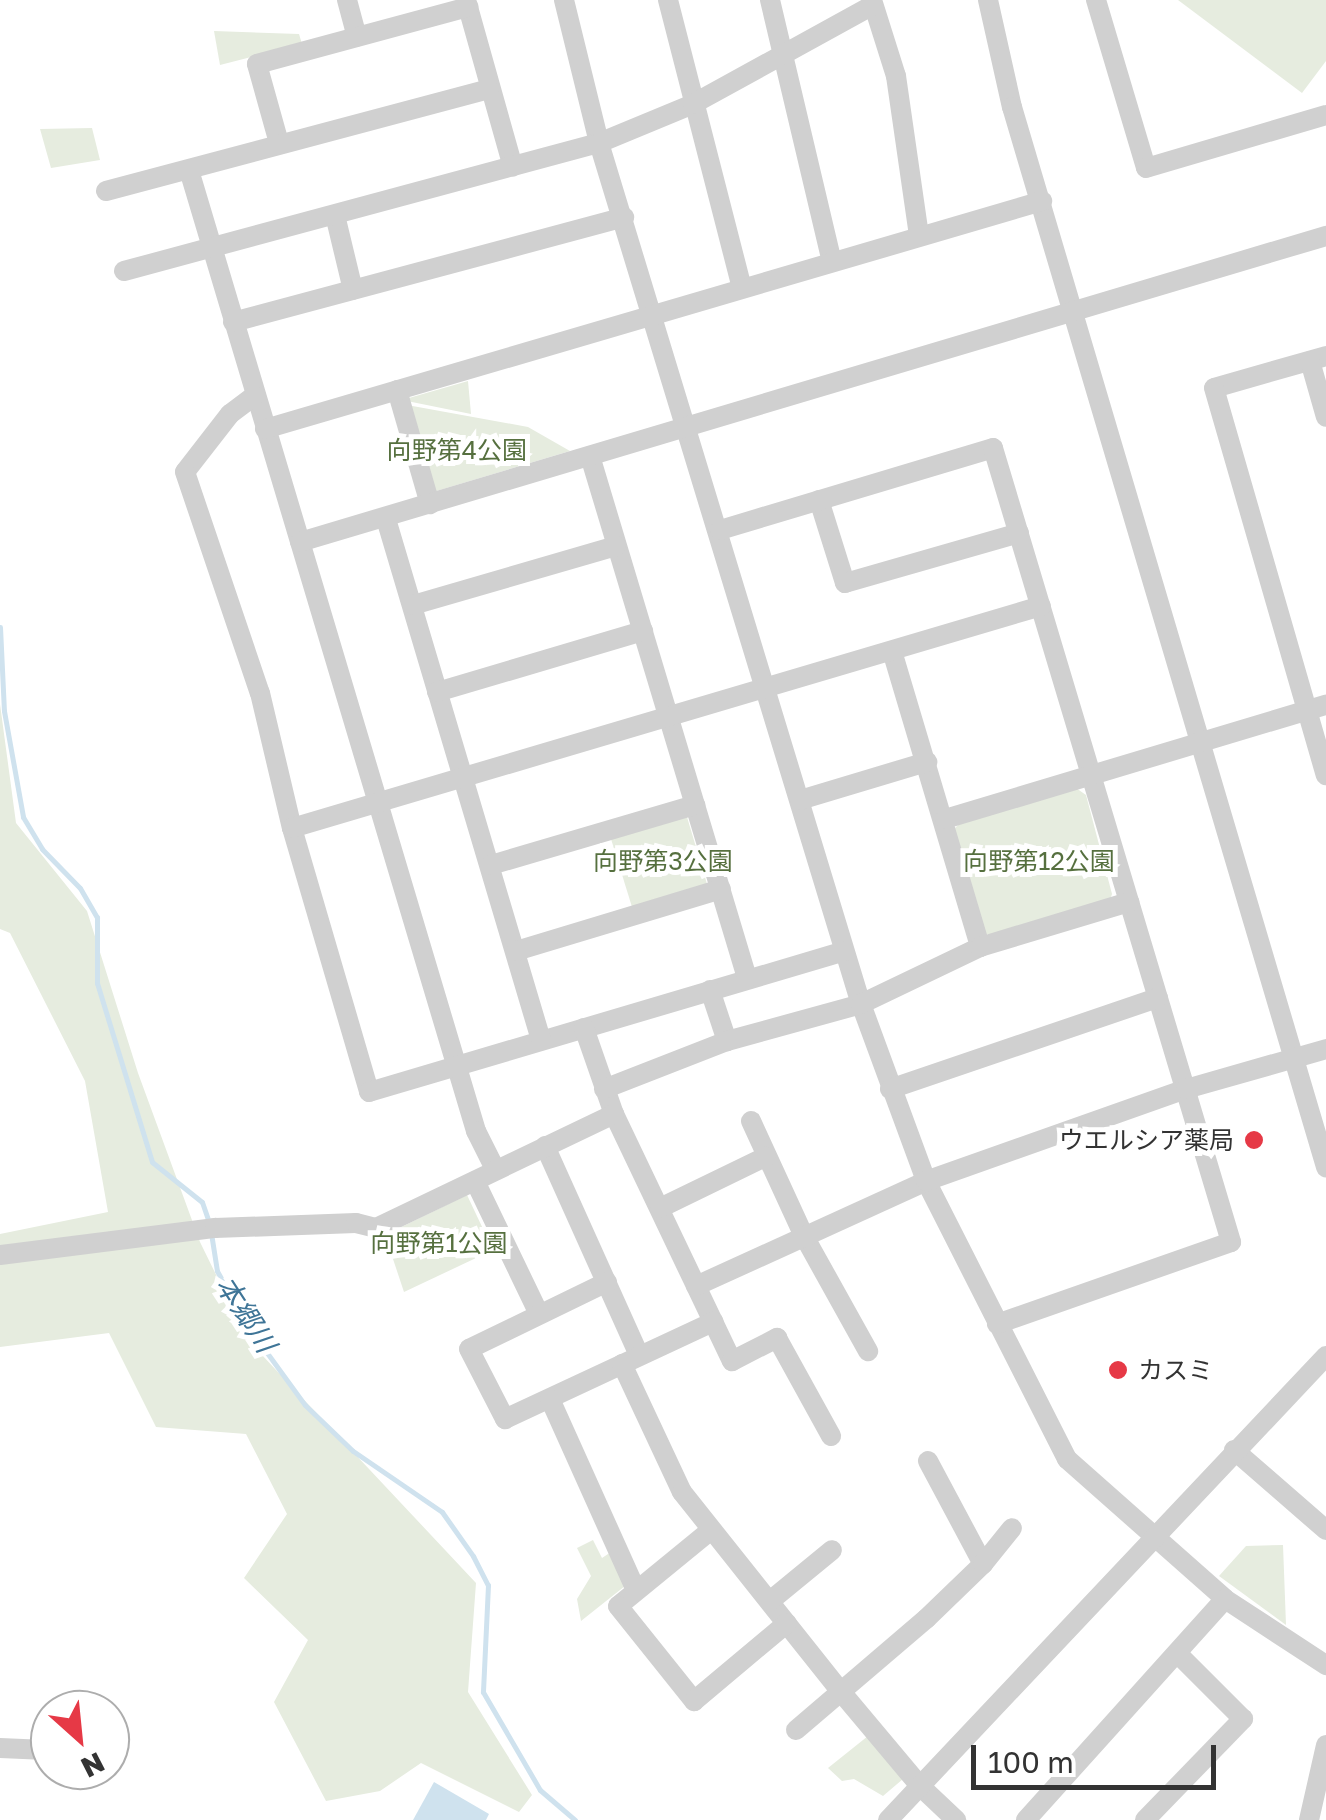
<!DOCTYPE html>
<meta charset="utf-8">
<style>
body{margin:0}
#map{position:relative;width:1326px;height:1820px;overflow:hidden;background:#fff;font-family:"Golos Text","Noto Sans JP",sans-serif}
div>[style]{position:absolute}
.green>*{inset:0;background:#e6ecdf}
.water>*{inset:0;background:#cfe2ee}
.stream>*{height:5px;margin:-2.5px;padding:0 2.5px;transform-origin:2.5px;border-radius:2.5px;background:#cfe2ee}
.minor>*{height:20px;margin:-10px;padding:0 10px;transform-origin:10px;border-radius:10px;background:#d0d0d0}
.dots>*{width:28px;height:28px;translate:-50% -50%;box-sizing:border-box;border:5px solid #fff;border-radius:50%}
span{translate:-50% -50%;white-space:nowrap;text-align:center;line-height:1.15;-webkit-text-stroke:10px #fff;paint-order:stroke}
.park-label{font-size:25px;color:#56703f}
.poi-label{font-size:25px;color:#333}
.right{translate:-100% -50%;text-align:right}
.left{translate:0 -50%;text-align:left}
.water-label{font-size:28px;color:#3f7597;font-style:italic}
.north{position:absolute;left:30px;top:1690px;width:100px;height:100px;box-sizing:border-box;background:#fff;border:2px solid #adadad;border-radius:50%;rotate:153deg;font-size:28px;font-weight:700;line-height:40px;text-align:center;color:#333}
.north::after{content:'';display:block;margin:auto;width:35px;height:45px;background:#e63946;clip-path:polygon(50% 0,100% 100%,50% 72%,0 100%)}
.scale{position:absolute;left:971px;top:1745px;width:245px;height:45px;box-sizing:border-box;border:5px solid #333;border-top:0;padding-left:12px;font-size:30px;line-height:35px;white-space:nowrap;color:#333;-webkit-text-stroke:8px #fff;paint-order:stroke}
</style>
<div id="map">
<div class="green">
<i style="clip-path:polygon(1178px 0,1326px 0,1326px 61px,1302px 93px)"></i>
<i style="clip-path:polygon(214px 31px,299px 34px,302px 44px,220px 65px)"></i>
<i style="clip-path:polygon(92px 128px,100px 160px,51px 168px,40px 129px)"></i>
<i style="clip-path:polygon(468px 381px,471px 414px,402px 400px)"></i>
<i style="clip-path:polygon(407px 405px,528px 427px,570px 451px,433px 492px)"></i>
<i style="clip-path:polygon(0 704px,16px 823px,87px 911px,138px 1073px,200px 1242px,248px 1340px,476px 1583px,468px 1692px,532px 1795px,519px 1812px,421px 1763px,380px 1791px,326px 1801px,274px 1702px,308px 1640px,244px 1578px,287px 1514px,246px 1434px,156px 1427px,109px 1333px,0 1347px,0 1234px,108px 1212px,85px 1081px,10px 933px,0 929px)"></i>
<i style="clip-path:polygon(1076px 788px,1086px 795px,1112px 894px,1109px 903px,991px 936px,980px 931px,952px 831px,961px 822px)"></i>
<i style="clip-path:polygon(687px 817px,707px 884px,632px 907px,611px 839px)"></i>
<i style="clip-path:polygon(467px 1195px,493px 1250px,404px 1292px,385px 1235px)"></i>
<i style="clip-path:polygon(593px 1540px,602px 1558px,611px 1552px,625px 1586px,581px 1621px,577px 1599px,591px 1576px,577px 1548px)"></i>
<i style="clip-path:polygon(1283px 1545px,1286px 1625px,1219px 1576px,1246px 1546px)"></i>
<i style="clip-path:polygon(868px 1736px,903px 1779px,883px 1796px,854px 1779px,842px 1781px,828px 1768px)"></i>
</div>
<div class="water">
<i style="clip-path:polygon(434px 1782px,489px 1814px,486px 1820px,413px 1820px)"></i>
</div>
<div class="stream">
<i style="left:0;top:627px;width:84px;rotate:87.3deg"></i>
<i style="left:4px;top:711px;width:108px;rotate:79.8deg"></i>
<i style="left:23px;top:817px;width:37px;rotate:59deg"></i>
<i style="left:42px;top:849px;width:54px;rotate:45.7deg"></i>
<i style="left:80px;top:888px;width:34px;rotate:60deg"></i>
<i style="left:97px;top:917px;width:66px;rotate:90deg"></i>
<i style="left:97px;top:983px;width:187px;rotate:72.9deg"></i>
<i style="left:152px;top:1162px;width:64px;rotate:38.7deg"></i>
<i style="left:202px;top:1202px;width:21px;rotate:71deg"></i>
<i style="left:211px;top:1233px;width:38px;rotate:81deg"></i>
<i style="left:217px;top:1271px;width:65px;rotate:60.7deg"></i>
<i style="left:249px;top:1328px;width:95px;rotate:54deg"></i>
<i style="left:305px;top:1405px;width:66px;rotate:43.8deg"></i>
<i style="left:353px;top:1451px;width:108px;rotate:34.4deg"></i>
<i style="left:442px;top:1512px;width:54px;rotate:54.8deg"></i>
<i style="left:473px;top:1556px;width:33px;rotate:63deg"></i>
<i style="left:488px;top:1585px;width:107px;rotate:92.7deg"></i>
<i style="left:483px;top:1692px;width:113px;rotate:59.8deg"></i>
<i style="left:540px;top:1790px;width:46px;rotate:40.6deg"></i>
</div>
<div class="minor">
<i style="left:347px;top:0;width:38px;rotate:75deg"></i>
<i style="left:466px;top:0;width:173px;rotate:74.3deg"></i>
<i style="left:564px;top:0;width:147px;rotate:76.2deg"></i>
<i style="left:599px;top:143px;width:900px;rotate:73.08deg"></i>
<i style="left:861px;top:1004px;width:189px;rotate:69.8deg"></i>
<i style="left:926px;top:1181px;width:312px;rotate:63.1deg"></i>
<i style="left:1067px;top:1459px;width:211px;rotate:41.5deg"></i>
<i style="left:1225px;top:1599px;width:121px;rotate:33.2deg"></i>
<i style="left:668px;top:0;width:297px;rotate:75.6deg"></i>
<i style="left:770px;top:0;width:269px;rotate:76.7deg"></i>
<i style="left:872px;top:0;width:80px;rotate:72.5deg"></i>
<i style="left:896px;top:76px;width:161px;rotate:81.8deg"></i>
<i style="left:988px;top:0;width:110px;rotate:77.4deg"></i>
<i style="left:1012px;top:107px;width:1106px;rotate:73.5deg"></i>
<i style="left:1096px;top:0;width:175px;rotate:73.4deg"></i>
<i style="left:1146px;top:168px;width:188px;rotate:-16.4deg"></i>
<i style="left:279px;top:143px;width:82px;rotate:-105.6deg"></i>
<i style="left:257px;top:64px;width:219px;rotate:-15.1deg"></i>
<i style="left:189px;top:170px;width:1003px;rotate:73.37deg"></i>
<i style="left:476px;top:1131px;width:42px;rotate:63.4deg"></i>
<i style="left:106px;top:191px;width:396px;rotate:-14.9deg"></i>
<i style="left:335px;top:215px;width:77px;rotate:76.5deg"></i>
<i style="left:124px;top:271px;width:492px;rotate:-15.1deg"></i>
<i style="left:599px;top:143px;width:102px;rotate:-22.5deg"></i>
<i style="left:693px;top:104px;width:205px;rotate:-28.8deg"></i>
<i style="left:233px;top:322px;width:405px;rotate:-15deg"></i>
<i style="left:1326px;top:356px;width:116px;rotate:164.1deg"></i>
<i style="left:1214px;top:388px;width:403px;rotate:73.9deg"></i>
<i style="left:1310px;top:361px;width:58px;rotate:74.1deg"></i>
<i style="left:397px;top:390px;width:119px;rotate:73.9deg"></i>
<i style="left:254px;top:396px;width:30px;rotate:143deg"></i>
<i style="left:230px;top:414px;width:73px;rotate:127.8deg"></i>
<i style="left:185px;top:472px;width:233px;rotate:71.3deg"></i>
<i style="left:260px;top:693px;width:139px;rotate:76.7deg"></i>
<i style="left:292px;top:828px;width:275px;rotate:73.7deg"></i>
<i style="left:369px;top:1092px;width:495px;rotate:-16.5deg"></i>
<i style="left:265px;top:429px;width:810px;rotate:-16.35deg"></i>
<i style="left:590px;top:456px;width:545px;rotate:73.26deg"></i>
<i style="left:819px;top:500px;width:87px;rotate:72.6deg"></i>
<i style="left:845px;top:583px;width:181px;rotate:-16deg"></i>
<i style="left:386px;top:519px;width:544px;rotate:73.43deg"></i>
<i style="left:720px;top:530px;width:285px;rotate:-16.7deg"></i>
<i style="left:993px;top:448px;width:829px;rotate:73.31deg"></i>
<i style="left:1231px;top:1242px;width:248px;rotate:160.7deg"></i>
<i style="left:300px;top:542px;width:1071px;rotate:-16.61deg"></i>
<i style="left:413px;top:605px;width:211px;rotate:-16.2deg"></i>
<i style="left:892px;top:651px;width:309px;rotate:73.4deg"></i>
<i style="left:437px;top:692px;width:215px;rotate:-16.5deg"></i>
<i style="left:800px;top:800px;width:133px;rotate:-16.7deg"></i>
<i style="left:945px;top:819px;width:398px;rotate:-16.7deg"></i>
<i style="left:292px;top:828px;width:781px;rotate:-16.51deg"></i>
<i style="left:491px;top:865px;width:213px;rotate:-16.4deg"></i>
<i style="left:516px;top:951px;width:214px;rotate:-16.8deg"></i>
<i style="left:710px;top:990px;width:54px;rotate:71.6deg"></i>
<i style="left:584px;top:1028px;width:91px;rotate:70.8deg"></i>
<i style="left:614px;top:1114px;width:274px;rotate:64.5deg"></i>
<i style="left:732px;top:1361px;width:51px;rotate:-27.1deg"></i>
<i style="left:777px;top:1338px;width:112px;rotate:61.1deg"></i>
<i style="left:604px;top:1089px;width:132px;rotate:-21.3deg"></i>
<i style="left:727px;top:1041px;width:139px;rotate:-15.4deg"></i>
<i style="left:861px;top:1004px;width:132px;rotate:-25.6deg"></i>
<i style="left:980px;top:947px;width:156px;rotate:-16.8deg"></i>
<i style="left:890px;top:1089px;width:283px;rotate:-18.8deg"></i>
<i style="left:751px;top:1121px;width:127px;rotate:65.3deg"></i>
<i style="left:804px;top:1236px;width:132px;rotate:60.9deg"></i>
<i style="left:545px;top:1146px;width:229px;rotate:65.8deg"></i>
<i style="left:475px;top:1181px;width:148px;rotate:64.3deg"></i>
<i style="left:660px;top:1208px;width:117px;rotate:-25.9deg"></i>
<i style="left:0;top:1255px;width:217px;rotate:-7.2deg"></i>
<i style="left:215px;top:1228px;width:141px;rotate:-2deg"></i>
<i style="left:356px;top:1223px;width:21px;rotate:14deg"></i>
<i style="left:376px;top:1228px;width:264px;rotate:-25.6deg"></i>
<i style="left:607px;top:1282px;width:153px;rotate:154.1deg"></i>
<i style="left:469px;top:1349px;width:79px;rotate:62.8deg"></i>
<i style="left:505px;top:1419px;width:230px;rotate:-25deg"></i>
<i style="left:696px;top:1286px;width:253px;rotate:-24.5deg"></i>
<i style="left:926px;top:1181px;width:276px;rotate:-19.5deg"></i>
<i style="left:1186px;top:1089px;width:146px;rotate:-15.9deg"></i>
<i style="left:622px;top:1364px;width:141px;rotate:64.9deg"></i>
<i style="left:682px;top:1492px;width:257px;rotate:51.5deg"></i>
<i style="left:842px;top:1693px;width:121px;rotate:50deg"></i>
<i style="left:920px;top:1786px;width:50px;rotate:43.4deg"></i>
<i style="left:550px;top:1399px;width:209px;rotate:65.8deg"></i>
<i style="left:1234px;top:1450px;width:122px;rotate:41deg"></i>
<i style="left:928px;top:1461px;width:117px;rotate:61.9deg"></i>
<i style="left:711px;top:1530px;width:120px;rotate:140.7deg"></i>
<i style="left:618px;top:1606px;width:122px;rotate:51.3deg"></i>
<i style="left:694px;top:1701px;width:121px;rotate:-40deg"></i>
<i style="left:770px;top:1601px;width:80px;rotate:-39.4deg"></i>
<i style="left:796px;top:1730px;width:171px;rotate:-40.5deg"></i>
<i style="left:926px;top:1619px;width:79px;rotate:-44deg"></i>
<i style="left:983px;top:1564px;width:46px;rotate:-51.1deg"></i>
<i style="left:0;top:1748px;width:46px;rotate:2.5deg"></i>
<i style="left:888px;top:1820px;width:638px;rotate:-46.65deg"></i>
<i style="left:1026px;top:1820px;width:297px;rotate:-48deg"></i>
<i style="left:1145px;top:1820px;width:141px;rotate:-45.9deg"></i>
<i style="left:1243px;top:1719px;width:93px;rotate:-135deg"></i>
<i style="left:1309px;top:1820px;width:77px;rotate:-77.2deg"></i>
</div>
<div class="dots">
<i style="left:1254px;top:1140px;background:#e63946"></i>
<i style="left:1118px;top:1370px;background:#e63946"></i>
</div>
<div class="park-label">
<span style="left:457px;top:450px">向野第4公園</span>
<span style="left:663px;top:861px">向野第3公園</span>
<span style="left:1039px;top:861px">向野第12公園</span>
<span style="left:439px;top:1243px">向野第1公園</span>
</div>
<div class="poi-label">
<span class="right" style="left:1234px;top:1140px">ウエルシア薬局</span>
<span class="left" style="left:1138px;top:1370px">カスミ</span>
</div>
<div class="water-label">
<span style="left:246px;top:1314px;rotate:57deg">本郷川</span>
</div>
<div class="north">N</div>
<div class="scale">100 m</div>
</div>
